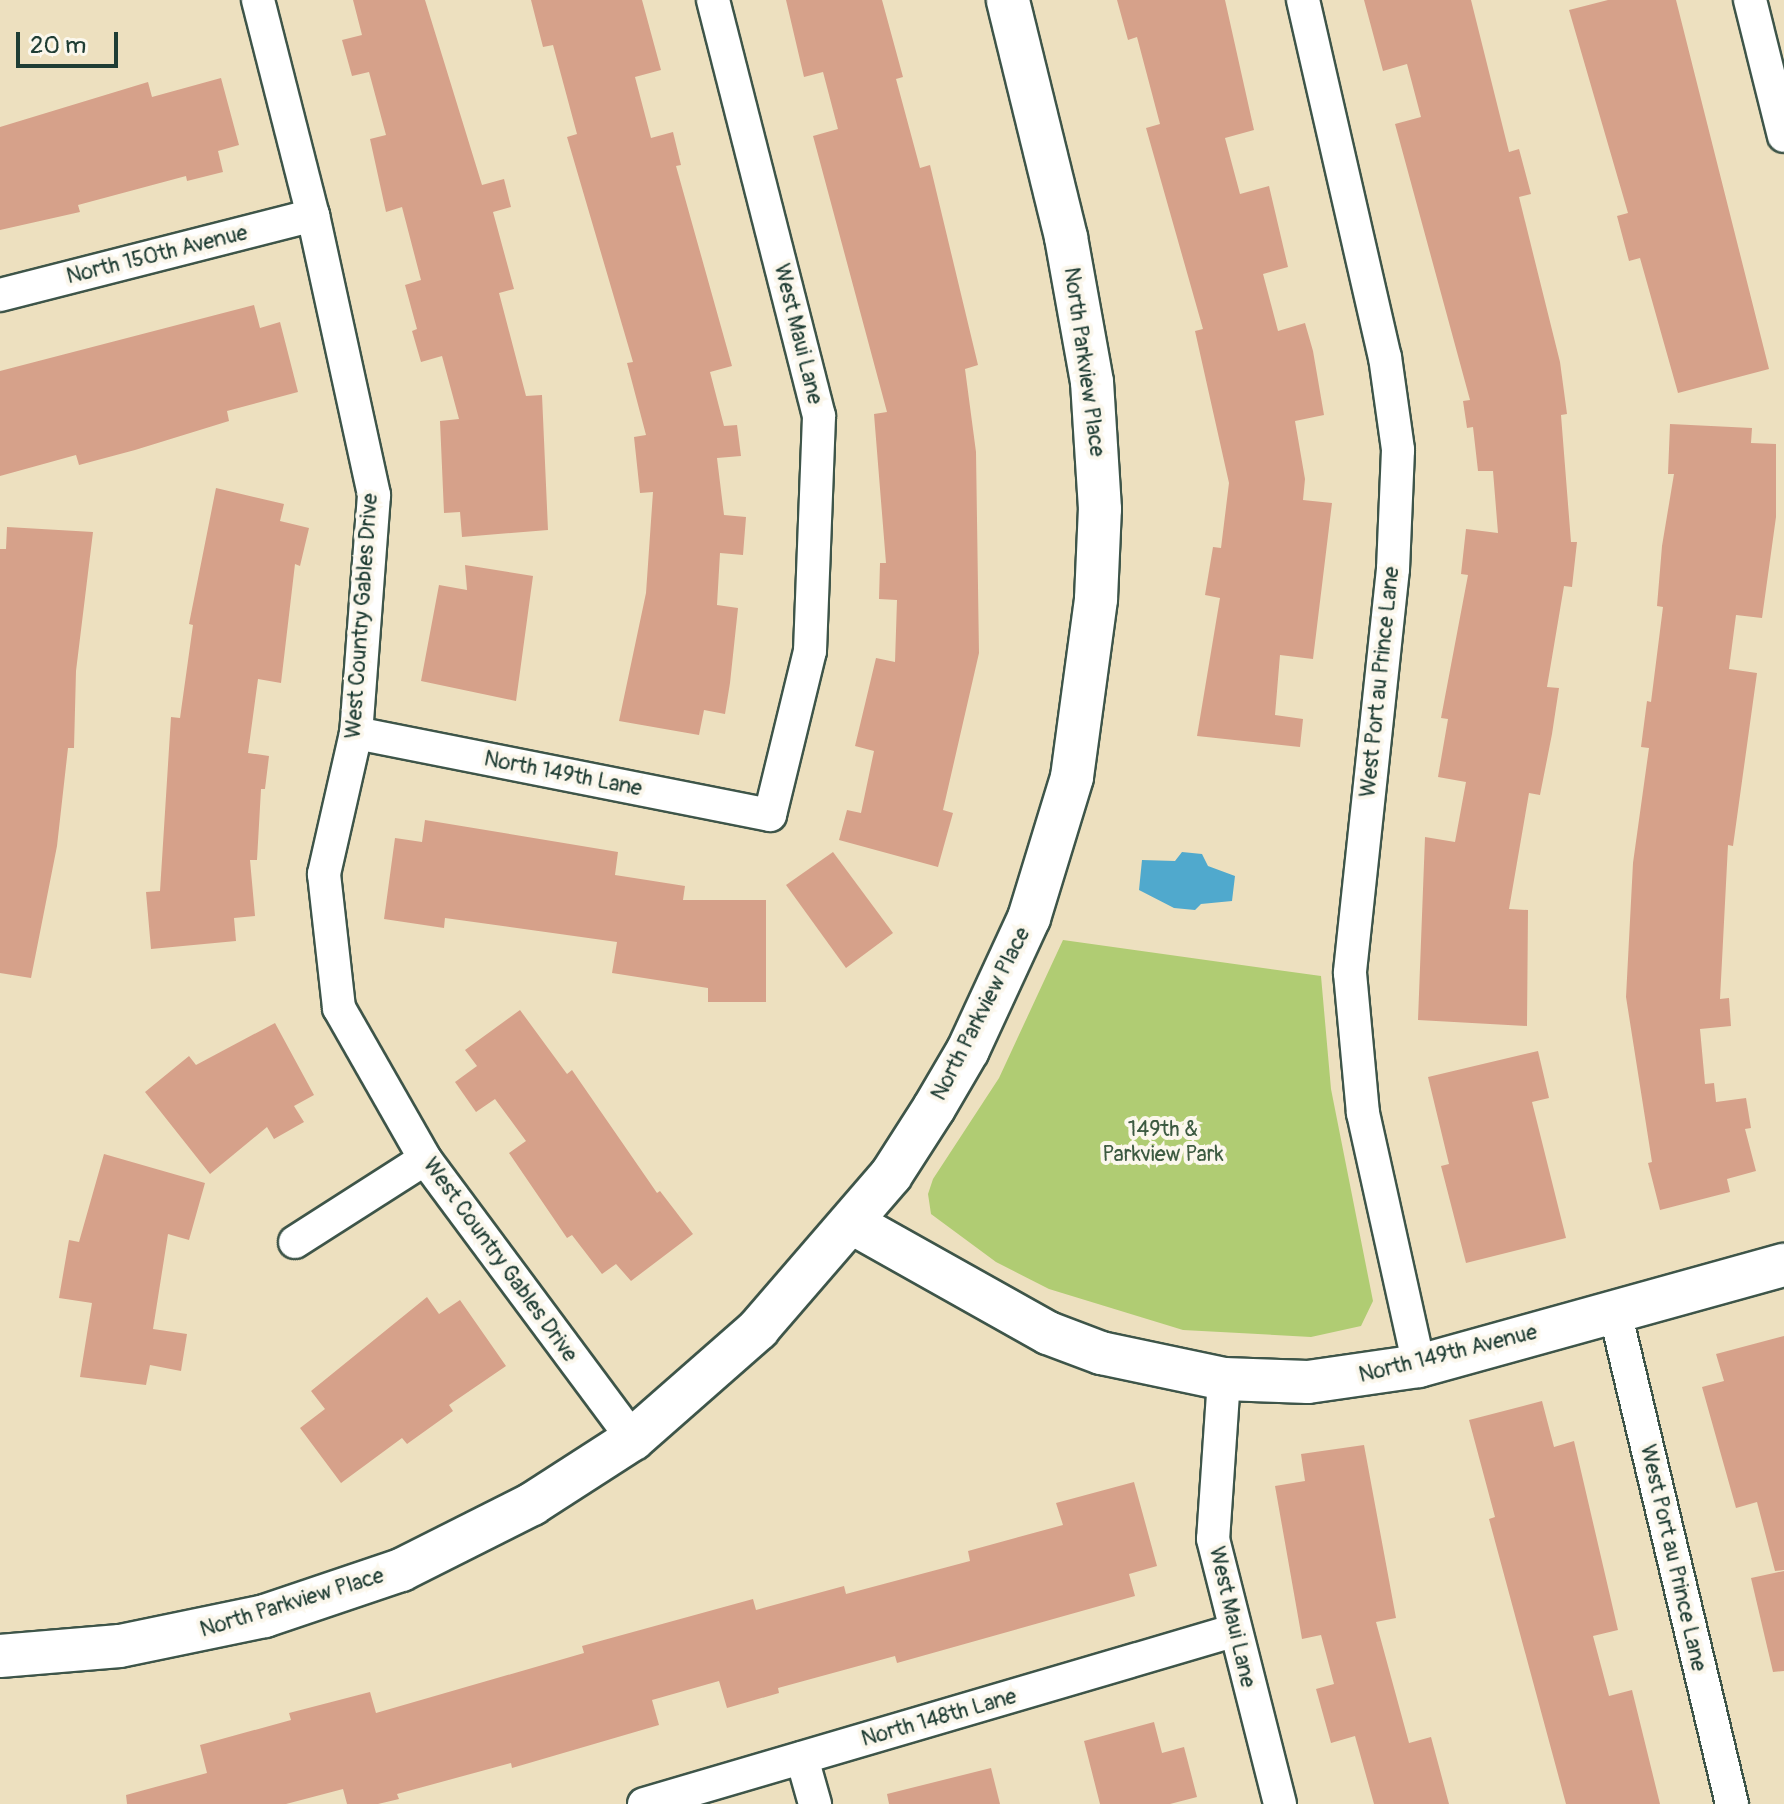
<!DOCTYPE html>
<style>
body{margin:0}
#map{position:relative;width:1784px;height:1804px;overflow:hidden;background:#ede0bf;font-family:Pangolin,sans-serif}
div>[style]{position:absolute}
.green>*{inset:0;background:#b0cc73}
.water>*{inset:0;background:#50a9cd}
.building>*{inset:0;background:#d6a18a}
.roads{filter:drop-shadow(2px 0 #3e5549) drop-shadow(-2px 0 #3e5549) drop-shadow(0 2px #3e5549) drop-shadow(0 -2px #3e5549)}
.minor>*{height:32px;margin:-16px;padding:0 16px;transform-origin:16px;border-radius:16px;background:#fff}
.tertiary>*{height:42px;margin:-21px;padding:0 21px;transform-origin:21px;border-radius:21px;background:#fff}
span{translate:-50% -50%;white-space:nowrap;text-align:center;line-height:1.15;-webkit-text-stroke:8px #fbf7ec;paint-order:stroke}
.street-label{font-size:22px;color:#1f3d34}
.park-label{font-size:22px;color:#3c5a41}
.scale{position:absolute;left:16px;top:32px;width:102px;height:36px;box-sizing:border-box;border:4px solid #1f3d34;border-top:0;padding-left:10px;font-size:24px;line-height:28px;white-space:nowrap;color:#1f3d34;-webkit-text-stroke:6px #fbf7ec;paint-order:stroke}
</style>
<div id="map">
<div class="green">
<i style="clip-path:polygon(1063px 940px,1321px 976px,1331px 1089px,1373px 1301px,1361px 1326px,1311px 1337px,1183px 1330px,1049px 1289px,996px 1262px,931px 1214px,928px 1194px,933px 1179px,999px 1078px)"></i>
</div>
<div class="water">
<i style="clip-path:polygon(1182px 852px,1202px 854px,1208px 866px,1235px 876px,1232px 901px,1201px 904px,1195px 910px,1174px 908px,1139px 890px,1142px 860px,1175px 861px)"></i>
</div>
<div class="building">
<i style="clip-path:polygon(353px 0,425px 0,482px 185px,504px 179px,511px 207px,493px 212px,514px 289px,499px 293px,526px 396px,542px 395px,548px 530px,462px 537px,460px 512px,444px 513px,440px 421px,459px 419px,442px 356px,421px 362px,412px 331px,417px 329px,405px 285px,421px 280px,402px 207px,386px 212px,370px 139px,386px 135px,369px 72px,352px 76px,342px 40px,362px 35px)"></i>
<i style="clip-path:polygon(531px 0,642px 0,661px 70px,635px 77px,651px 138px,673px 132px,681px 165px,676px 166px,732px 366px,710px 372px,724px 426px,737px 425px,741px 456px,717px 458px,724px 515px,746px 517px,743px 555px,720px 553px,717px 605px,738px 608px,730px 683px,725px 714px,704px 710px,699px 735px,619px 721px,646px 593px,653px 492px,640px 493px,634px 437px,646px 435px,627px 363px,633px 362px,567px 137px,577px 134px,553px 45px,543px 47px)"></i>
<i style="clip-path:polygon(786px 0,882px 0,903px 77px,896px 79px,920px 168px,930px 165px,978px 365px,965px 369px,976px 452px,979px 653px,943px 810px,953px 813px,938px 867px,839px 840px,847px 810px,861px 813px,874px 751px,855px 746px,876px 658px,895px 662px,897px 600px,879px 599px,880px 563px,886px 563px,874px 414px,887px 412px,813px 136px,838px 129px,823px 72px,804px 77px)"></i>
<i style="clip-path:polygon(1117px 0,1225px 0,1254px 130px,1225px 138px,1240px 194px,1269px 186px,1288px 267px,1263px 274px,1278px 331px,1305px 323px,1313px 351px,1324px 415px,1295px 421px,1305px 479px,1303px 500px,1332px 503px,1313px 659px,1280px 655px,1275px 715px,1303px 719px,1300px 747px,1197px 736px,1220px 598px,1205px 595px,1213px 547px,1221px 548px,1229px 483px,1195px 331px,1203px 329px,1146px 128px,1160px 124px,1137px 37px,1128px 40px)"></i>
<i style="clip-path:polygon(1364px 0,1471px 0,1509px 152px,1519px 149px,1531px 194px,1519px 197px,1560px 362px,1567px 414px,1561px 415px,1571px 542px,1577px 542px,1572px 587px,1564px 586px,1547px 687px,1559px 688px,1552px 734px,1540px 795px,1529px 793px,1509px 909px,1528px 910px,1527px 1026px,1418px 1020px,1425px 837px,1455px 842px,1466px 782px,1438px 777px,1448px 719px,1441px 718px,1468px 575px,1461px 574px,1466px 529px,1498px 533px,1493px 471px,1478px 471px,1473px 427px,1467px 428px,1463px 401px,1470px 400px,1395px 124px,1421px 117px,1407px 64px,1383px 71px)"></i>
<i style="clip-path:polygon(1608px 0,1676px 0,1769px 369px,1678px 393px,1640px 258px,1629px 261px,1617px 216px,1628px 213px,1569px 10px)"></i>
<i style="clip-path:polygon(221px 78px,239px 145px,218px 151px,223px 172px,187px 181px,186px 176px,78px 205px,80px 212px,0 230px,0 127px,148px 82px,152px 97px)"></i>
<i style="clip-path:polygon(254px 305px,260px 328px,280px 322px,298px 392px,227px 411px,229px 421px,135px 450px,79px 465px,76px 455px,0 476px,0 371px)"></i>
<i style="clip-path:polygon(1670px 424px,1752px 428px,1751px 443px,1776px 444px,1776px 517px,1762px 618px,1736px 615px,1729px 669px,1757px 673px,1733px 846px,1728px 845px,1720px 999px,1729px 998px,1731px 1026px,1700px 1029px,1705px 1084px,1714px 1083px,1716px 1102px,1746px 1098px,1751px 1128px,1745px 1129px,1756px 1171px,1727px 1179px,1730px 1192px,1660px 1210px,1648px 1163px,1652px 1162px,1626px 997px,1633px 863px,1649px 748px,1641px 747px,1647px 701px,1651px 702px,1663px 607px,1657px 606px,1662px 546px,1674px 474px,1668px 474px)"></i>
<i style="clip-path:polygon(216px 488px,284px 504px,280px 521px,309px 528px,300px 566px,295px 564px,281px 683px,258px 679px,248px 753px,269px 756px,265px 789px,261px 789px,257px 860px,250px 860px,255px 916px,234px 918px,236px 941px,151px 949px,146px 892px,160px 891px,171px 717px,180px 718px,193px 625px,189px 624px)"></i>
<i style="clip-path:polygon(7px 527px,93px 532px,76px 671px,74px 748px,68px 748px,57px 846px,31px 978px,0 973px,0 549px,6px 549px)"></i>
<i style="clip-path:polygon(465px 565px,533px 576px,516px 701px,421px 681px,439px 585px,467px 590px)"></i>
<i style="clip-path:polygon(425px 820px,618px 852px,615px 875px,685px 886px,683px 900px,766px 900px,766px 1002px,708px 1002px,708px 988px,612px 973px,617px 942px,445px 918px,444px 928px,384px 919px,395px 838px,422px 842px)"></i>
<i style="clip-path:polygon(833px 852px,893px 933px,846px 968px,786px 885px)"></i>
<i style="clip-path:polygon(520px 1010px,567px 1074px,572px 1070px,657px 1193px,660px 1191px,693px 1234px,631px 1281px,616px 1264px,602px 1274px,572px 1235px,567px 1238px,509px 1153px,526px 1141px,495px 1099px,476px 1112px,455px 1082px,477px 1066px,465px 1050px)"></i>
<i style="clip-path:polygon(275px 1023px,314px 1095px,294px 1106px,304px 1122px,274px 1139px,267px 1127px,210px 1174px,145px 1092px,189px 1056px,196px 1065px)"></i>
<i style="clip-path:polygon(1538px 1051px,1549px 1098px,1532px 1102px,1566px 1238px,1466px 1263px,1441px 1166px,1449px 1164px,1428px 1077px)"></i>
<i style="clip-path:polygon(104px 1154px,205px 1183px,189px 1240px,168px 1234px,153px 1329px,187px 1334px,181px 1371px,150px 1365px,146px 1385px,80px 1377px,92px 1303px,59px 1298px,69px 1240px,79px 1242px)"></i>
<i style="clip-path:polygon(427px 1297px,439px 1314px,460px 1300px,506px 1366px,449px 1405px,453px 1411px,407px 1444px,402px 1438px,341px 1483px,300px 1428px,325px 1409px,311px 1391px)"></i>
<i style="clip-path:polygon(1784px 1336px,1784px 1570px,1775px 1571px,1757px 1502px,1736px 1508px,1702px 1387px,1724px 1381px,1716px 1354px)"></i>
<i style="clip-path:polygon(1542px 1401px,1554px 1447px,1574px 1441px,1618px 1630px,1593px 1636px,1609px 1696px,1632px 1690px,1660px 1804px,1566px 1804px,1489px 1519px,1495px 1517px,1469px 1420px)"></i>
<i style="clip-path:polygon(1364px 1445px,1396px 1618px,1376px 1622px,1409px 1743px,1431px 1737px,1449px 1804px,1374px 1804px,1355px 1736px,1331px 1743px,1316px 1689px,1334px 1684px,1321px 1635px,1302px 1639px,1275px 1486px,1305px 1481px,1301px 1454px)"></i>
<i style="clip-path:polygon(1134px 1482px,1157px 1566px,1129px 1574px,1135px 1596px,897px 1663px,895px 1656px,778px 1688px,779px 1693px,727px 1708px,719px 1681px,652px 1700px,659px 1725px,512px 1768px,511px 1763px,397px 1794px,399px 1799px,378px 1804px,347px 1804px,343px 1789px,286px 1804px,127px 1804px,126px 1795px,207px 1773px,200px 1745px,291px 1720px,289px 1713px,370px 1692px,376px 1713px,584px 1653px,582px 1646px,753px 1599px,756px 1610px,844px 1586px,846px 1594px,970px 1561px,968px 1551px,1063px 1525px,1056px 1503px)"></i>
<i style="clip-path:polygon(1784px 1571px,1784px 1671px,1773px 1672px,1751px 1578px)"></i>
<i style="clip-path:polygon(1154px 1722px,1162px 1753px,1184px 1747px,1197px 1797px,1170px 1804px,1100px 1804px,1084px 1741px)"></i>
<i style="clip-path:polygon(991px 1768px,1000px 1804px,889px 1804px,887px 1794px)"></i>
</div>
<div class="roads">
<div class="minor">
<i style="left:258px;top:0;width:222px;rotate:75.7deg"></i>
<i style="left:313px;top:215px;width:287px;rotate:77.7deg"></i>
<i style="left:374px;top:495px;width:239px;rotate:94.3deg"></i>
<i style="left:356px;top:733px;width:145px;rotate:102.8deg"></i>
<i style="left:324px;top:874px;width:135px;rotate:83.6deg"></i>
<i style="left:339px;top:1008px;width:174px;rotate:60.3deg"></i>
<i style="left:425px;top:1159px;width:349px;rotate:53.4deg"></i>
<i style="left:1303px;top:0;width:366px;rotate:77.1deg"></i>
<i style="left:1385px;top:357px;width:94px;rotate:82deg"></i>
<i style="left:1398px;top:450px;width:119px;rotate:92.4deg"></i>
<i style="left:1393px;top:569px;width:406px;rotate:96.1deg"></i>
<i style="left:1350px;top:973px;width:141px;rotate:84.7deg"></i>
<i style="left:1363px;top:1113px;width:259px;rotate:77.5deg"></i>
<i style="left:1750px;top:0;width:140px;rotate:76deg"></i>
<i style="left:0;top:295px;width:323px;rotate:-14.3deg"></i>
<i style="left:356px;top:733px;width:422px;rotate:11.2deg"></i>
<i style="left:770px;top:815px;width:169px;rotate:-76.3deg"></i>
<i style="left:810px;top:651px;width:235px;rotate:-87.8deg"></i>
<i style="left:819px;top:416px;width:429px;rotate:-104.3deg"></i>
<i style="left:295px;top:1242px;width:154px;rotate:-32.6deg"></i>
<i style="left:1615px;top:1312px;width:506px;rotate:76.62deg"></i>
<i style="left:1224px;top:1379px;width:160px;rotate:93.9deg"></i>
<i style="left:1213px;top:1539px;width:273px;rotate:75.8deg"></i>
<i style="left:802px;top:1758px;width:48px;rotate:74.2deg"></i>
<i style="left:644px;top:1804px;width:614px;rotate:-16.37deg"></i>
</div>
<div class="tertiary">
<i style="left:852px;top:1223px;width:225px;rotate:29.3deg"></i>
<i style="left:1048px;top:1333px;width:57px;rotate:20.7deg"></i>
<i style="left:1101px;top:1353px;width:126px;rotate:11.9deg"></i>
<i style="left:1224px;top:1379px;width:84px;rotate:2deg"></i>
<i style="left:1308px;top:1382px;width:112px;rotate:-8.2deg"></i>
<i style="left:1419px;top:1366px;width:379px;rotate:-15.5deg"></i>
<i style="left:0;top:1656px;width:120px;rotate:-4.8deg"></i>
<i style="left:120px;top:1646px;width:148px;rotate:-11.7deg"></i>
<i style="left:265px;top:1616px;width:144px;rotate:-18.7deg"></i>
<i style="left:401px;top:1570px;width:147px;rotate:-26.7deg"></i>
<i style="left:532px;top:1504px;width:120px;rotate:-32.8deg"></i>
<i style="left:633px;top:1439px;width:167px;rotate:-41.3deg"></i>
<i style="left:758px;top:1329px;width:203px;rotate:-49.2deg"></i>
<i style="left:891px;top:1175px;width:80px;rotate:-57.3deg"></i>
<i style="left:934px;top:1108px;width:67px;rotate:-59.6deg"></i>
<i style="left:968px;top:1050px;width:145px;rotate:-65.2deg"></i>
<i style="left:1029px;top:918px;width:147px;rotate:-73deg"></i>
<i style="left:1072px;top:777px;width:180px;rotate:-82.3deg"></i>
<i style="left:1096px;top:599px;width:90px;rotate:-87.5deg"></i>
<i style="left:1100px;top:509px;width:127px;rotate:-93.6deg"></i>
<i style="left:1092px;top:382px;width:147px;rotate:-100.2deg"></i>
<i style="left:1066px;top:237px;width:244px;rotate:-103.8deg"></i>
</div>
</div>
<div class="street-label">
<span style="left:157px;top:255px;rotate:-14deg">North 150th Avenue</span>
<span style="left:798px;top:334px;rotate:76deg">West Maui Lane</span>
<span style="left:1084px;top:362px;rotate:82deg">North Parkview Place</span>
<span style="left:362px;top:616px;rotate:-86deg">West Country Gables Drive</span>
<span style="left:1380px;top:682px;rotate:-84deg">West Port au Prince Lane</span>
<span style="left:563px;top:774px;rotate:11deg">North 149th Lane</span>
<span style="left:981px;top:1014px;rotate:-63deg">North Parkview Place</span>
<span style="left:500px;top:1260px;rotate:54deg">West Country Gables Drive</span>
<span style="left:1448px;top:1354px;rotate:-14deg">North 149th Avenue</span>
<span style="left:1673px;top:1558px;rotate:77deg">West Port au Prince Lane</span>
<span style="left:292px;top:1603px;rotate:-17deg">North Parkview Place</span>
<span style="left:1232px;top:1617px;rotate:77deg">West Maui Lane</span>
<span style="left:939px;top:1718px;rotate:-16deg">North 148th Lane</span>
</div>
<div class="park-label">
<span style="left:1163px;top:1142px">149th &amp;<br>Parkview Park</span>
</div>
<div class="scale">20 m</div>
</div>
